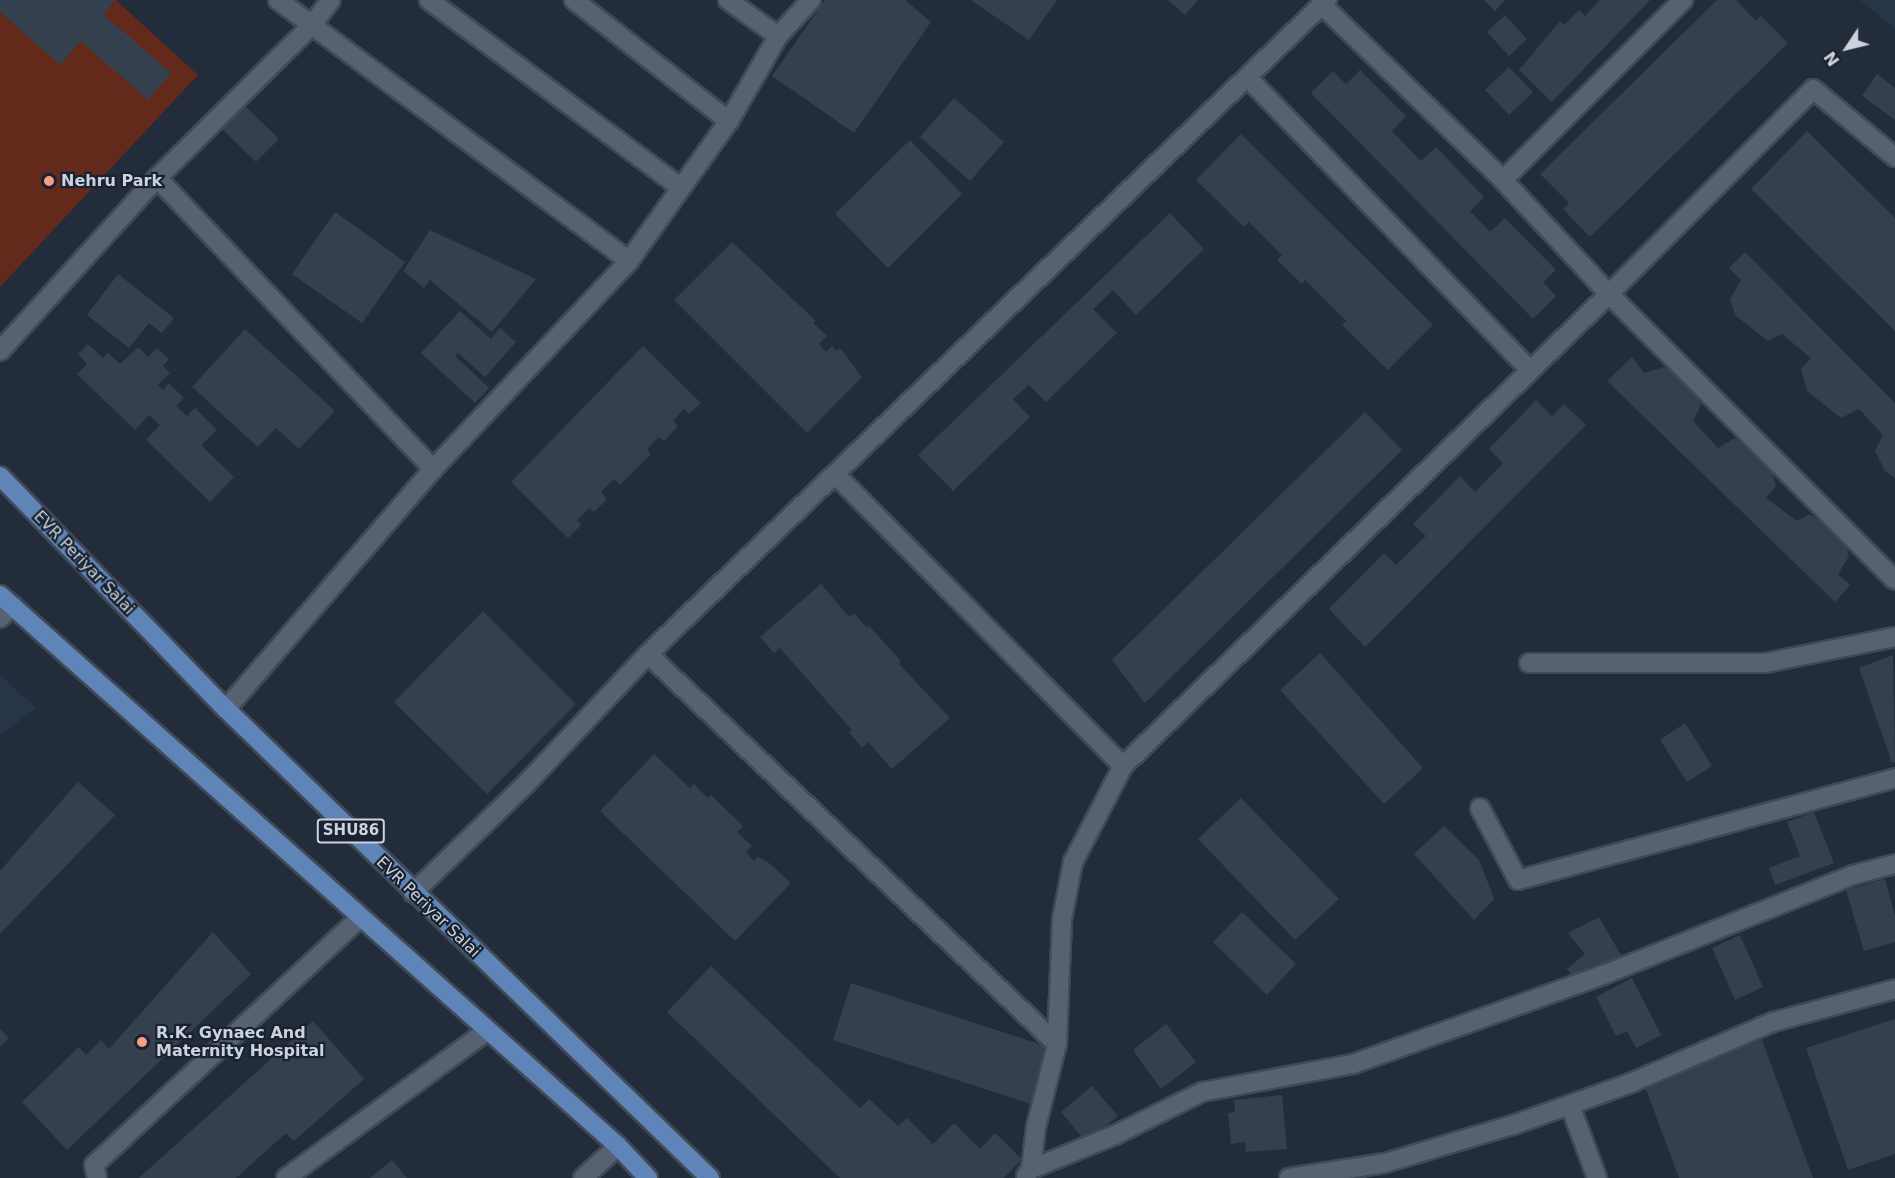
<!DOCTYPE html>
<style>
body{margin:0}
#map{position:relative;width:1895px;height:1178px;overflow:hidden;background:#222c3a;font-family:"DejaVu Sans",sans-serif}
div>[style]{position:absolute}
.built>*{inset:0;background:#263548}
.green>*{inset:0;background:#63291a}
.building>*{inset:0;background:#35404f}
.roads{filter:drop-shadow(2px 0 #414955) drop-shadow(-2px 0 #414955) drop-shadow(0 2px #414955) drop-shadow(0 -2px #414955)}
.lane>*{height:18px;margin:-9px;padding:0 9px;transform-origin:9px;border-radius:9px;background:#566272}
.street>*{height:18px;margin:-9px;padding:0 9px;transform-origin:9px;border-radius:9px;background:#566272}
.primary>*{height:18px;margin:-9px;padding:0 9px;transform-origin:9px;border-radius:9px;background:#5e84b8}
.dots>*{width:16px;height:16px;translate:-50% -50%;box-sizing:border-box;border:3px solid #182230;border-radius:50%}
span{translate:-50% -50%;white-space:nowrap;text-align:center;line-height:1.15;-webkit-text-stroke:4.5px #182230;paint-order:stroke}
.shield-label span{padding:2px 4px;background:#182230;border:2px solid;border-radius:4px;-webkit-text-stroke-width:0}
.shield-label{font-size:15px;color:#ccd3dc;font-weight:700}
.poi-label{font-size:16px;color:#ccd3dc;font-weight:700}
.left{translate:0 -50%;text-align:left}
.street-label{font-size:16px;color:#ccd3dc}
.north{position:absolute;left:1817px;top:18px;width:60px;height:60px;-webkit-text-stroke:4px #182230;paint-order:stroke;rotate:235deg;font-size:16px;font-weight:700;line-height:24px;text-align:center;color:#ccd3dc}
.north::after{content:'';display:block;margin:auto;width:21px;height:27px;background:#ccd3dc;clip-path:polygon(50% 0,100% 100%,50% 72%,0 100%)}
</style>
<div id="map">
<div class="built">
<i style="clip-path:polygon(1859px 0,1895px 0,1895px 28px)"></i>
<i style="clip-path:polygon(0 674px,36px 708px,0 735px)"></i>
</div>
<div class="green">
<i style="clip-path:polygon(0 0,116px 0,198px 75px,0 287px)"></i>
</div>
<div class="building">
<i style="clip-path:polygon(0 0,114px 0,104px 15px,171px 73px,148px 100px,81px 41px,60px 65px,0 12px)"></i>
<i style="clip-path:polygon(825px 0,905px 0,931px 22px,854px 133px,772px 76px)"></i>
<i style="clip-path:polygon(971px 0,1057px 0,1029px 40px)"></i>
<i style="clip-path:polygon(1168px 0,1198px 0,1185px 15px)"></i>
<i style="clip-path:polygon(1484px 0,1505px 0,1495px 11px)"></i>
<i style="clip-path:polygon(1600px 0,1650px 0,1552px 102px,1519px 70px,1560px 21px,1564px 25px,1579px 10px,1585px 16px)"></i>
<i style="clip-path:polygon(1717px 0,1736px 0,1756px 21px,1761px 16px,1788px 43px,1590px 237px,1563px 209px,1569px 203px,1540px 174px)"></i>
<i style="clip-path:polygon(1505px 15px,1527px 39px,1509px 56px,1487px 32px)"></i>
<i style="clip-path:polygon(1509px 67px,1533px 92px,1509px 115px,1485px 90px)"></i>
<i style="clip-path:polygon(1360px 70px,1406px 116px,1392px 131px,1421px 161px,1436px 147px,1484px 197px,1470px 211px,1490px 232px,1505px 218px,1556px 270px,1543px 282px,1556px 296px,1533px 319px,1311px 93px,1333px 71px,1346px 84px)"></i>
<i style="clip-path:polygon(1877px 74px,1895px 88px,1895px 120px,1862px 96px)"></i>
<i style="clip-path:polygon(954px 98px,1004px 142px,970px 181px,920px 137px)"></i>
<i style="clip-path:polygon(240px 101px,279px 139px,256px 162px,217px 124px)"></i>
<i style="clip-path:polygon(1807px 131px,1895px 218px,1895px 331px,1751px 189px)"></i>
<i style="clip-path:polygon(1241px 134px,1433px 325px,1388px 370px,1342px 325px,1346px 321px,1305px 280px,1302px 284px,1277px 260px,1282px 255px,1249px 222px,1244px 227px,1196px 180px)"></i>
<i style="clip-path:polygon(910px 140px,962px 194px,888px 268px,835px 214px)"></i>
<i style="clip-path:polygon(335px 212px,405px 262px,362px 323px,292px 274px)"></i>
<i style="clip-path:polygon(1170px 213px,1204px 249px,1136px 315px,1113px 290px,1093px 309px,1117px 333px,1046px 402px,1029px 385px,1013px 399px,1030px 417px,953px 491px,918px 455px)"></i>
<i style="clip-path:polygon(430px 230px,536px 279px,492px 332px,430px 280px,424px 288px,403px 271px)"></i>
<i style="clip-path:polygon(732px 242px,816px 321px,813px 323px,827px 336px,819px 344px,826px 352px,832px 346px,837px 351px,840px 348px,862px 377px,807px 433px,674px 300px)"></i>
<i style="clip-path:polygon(1745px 252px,1895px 403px,1895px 478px,1885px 471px,1875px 451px,1883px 435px,1859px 409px,1841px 418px,1807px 391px,1801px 369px,1811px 358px,1782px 334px,1768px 341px,1735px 315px,1730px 299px,1741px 280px,1729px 268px)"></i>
<i style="clip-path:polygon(118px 274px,174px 318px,162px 333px,149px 323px,129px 348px,87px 315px)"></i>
<i style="clip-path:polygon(460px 311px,491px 339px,500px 328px,516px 342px,485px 377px,458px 353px,455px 356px,489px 388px,475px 403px,421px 353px)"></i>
<i style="clip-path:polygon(245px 329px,335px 411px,299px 449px,276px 428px,258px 447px,192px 387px)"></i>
<i style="clip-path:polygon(88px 344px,103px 358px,108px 353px,120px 364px,138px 347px,148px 357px,157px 348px,169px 359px,163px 366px,170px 373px,158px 385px,163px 390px,169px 383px,184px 398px,176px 406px,187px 416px,195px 408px,217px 430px,201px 445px,234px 477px,210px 502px,146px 440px,160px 425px,149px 415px,135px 430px,77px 374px,87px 364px,78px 354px)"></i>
<i style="clip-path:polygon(643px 346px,701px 403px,689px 414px,684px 409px,673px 421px,678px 426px,664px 441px,659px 437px,647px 449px,651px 454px,620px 485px,614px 479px,601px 492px,607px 499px,594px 512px,589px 508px,577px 520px,581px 525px,568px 538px,511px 482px)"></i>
<i style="clip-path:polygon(1632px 357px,1644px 373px,1664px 367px,1691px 385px,1701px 405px,1693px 421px,1718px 448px,1735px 438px,1770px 465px,1776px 486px,1766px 498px,1797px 521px,1810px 514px,1844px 539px,1849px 556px,1838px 574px,1850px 585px,1835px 602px,1607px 381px)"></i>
<i style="clip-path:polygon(1536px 400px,1552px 416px,1564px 404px,1586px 425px,1365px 647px,1329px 609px,1384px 553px,1396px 565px,1426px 536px,1413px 524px,1460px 476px,1475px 492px,1503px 463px,1489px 449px)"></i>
<i style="clip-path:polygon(1365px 412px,1402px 450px,1145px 703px,1112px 660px)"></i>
<i style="clip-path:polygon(821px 584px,849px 617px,854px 613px,867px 628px,869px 626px,901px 661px,899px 664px,950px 718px,892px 769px,868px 742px,862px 748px,849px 732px,852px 730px,780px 648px,774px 653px,760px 637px)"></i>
<i style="clip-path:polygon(483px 611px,576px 704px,487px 794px,394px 702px)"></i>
<i style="clip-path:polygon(1320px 653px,1423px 768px,1384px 804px,1280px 690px)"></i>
<i style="clip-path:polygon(1893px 655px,1895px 762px,1892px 763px,1859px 668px)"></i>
<i style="clip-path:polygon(1685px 723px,1712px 766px,1687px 782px,1660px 740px)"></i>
<i style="clip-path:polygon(654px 754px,690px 788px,694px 784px,708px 798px,711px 795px,743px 826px,737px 832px,752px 846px,746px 852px,754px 861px,758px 857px,769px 863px,791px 883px,735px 941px,600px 811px)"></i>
<i style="clip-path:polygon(78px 782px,115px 815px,0 934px,0 871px)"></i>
<i style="clip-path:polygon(1241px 798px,1339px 899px,1295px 940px,1198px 839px)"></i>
<i style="clip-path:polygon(1814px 812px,1834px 863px,1775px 885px,1769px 868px,1800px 856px,1787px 822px)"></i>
<i style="clip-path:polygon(1444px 826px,1479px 860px,1490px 888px,1494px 899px,1474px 920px,1414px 854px)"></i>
<i style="clip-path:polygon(1885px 879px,1895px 916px,1895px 942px,1864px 951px,1846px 890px)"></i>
<i style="clip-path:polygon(1242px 912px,1296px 964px,1267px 995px,1213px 942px)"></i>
<i style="clip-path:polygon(1599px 917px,1625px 962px,1576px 981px,1567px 969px,1585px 954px,1568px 933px)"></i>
<i style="clip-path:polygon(213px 932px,251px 974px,67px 1150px,22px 1102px,79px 1047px,86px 1055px,101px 1040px,109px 1049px)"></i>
<i style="clip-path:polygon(1740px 935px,1763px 987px,1735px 1000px,1712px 948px)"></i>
<i style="clip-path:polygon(711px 966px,860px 1108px,869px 1099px,898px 1126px,907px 1118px,933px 1144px,954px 1123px,980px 1149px,995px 1133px,1022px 1159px,1004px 1178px,840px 1178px,667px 1012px)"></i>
<i style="clip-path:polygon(1632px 978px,1661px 1035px,1636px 1048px,1627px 1031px,1616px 1036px,1596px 997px)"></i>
<i style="clip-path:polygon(851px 983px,1052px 1048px,1034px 1105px,833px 1040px)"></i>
<i style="clip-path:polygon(1895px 1019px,1895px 1154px,1848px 1170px,1806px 1048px)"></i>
<i style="clip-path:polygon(313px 1021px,364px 1079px,294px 1141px,286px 1133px,236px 1178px,139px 1178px)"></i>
<i style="clip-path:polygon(1166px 1024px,1196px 1062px,1161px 1089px,1133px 1050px)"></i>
<i style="clip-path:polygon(0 1029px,9px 1038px,0 1047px)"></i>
<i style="clip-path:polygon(1762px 1040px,1813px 1178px,1679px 1178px,1644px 1084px)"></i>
<i style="clip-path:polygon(1092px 1086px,1118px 1116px,1086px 1142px,1061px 1112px)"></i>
<i style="clip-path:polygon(1282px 1095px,1287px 1149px,1246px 1152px,1245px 1142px,1231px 1144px,1228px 1113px,1235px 1112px,1234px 1100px)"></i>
<i style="clip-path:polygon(392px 1160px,407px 1178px,370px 1178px)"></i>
</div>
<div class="roads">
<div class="lane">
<i style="left:0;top:618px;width:18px;rotate:-43deg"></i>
<i style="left:1570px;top:1105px;width:78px;rotate:69.7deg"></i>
<i style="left:97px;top:1178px;width:13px;rotate:-103deg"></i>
<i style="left:94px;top:1165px;width:364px;rotate:-42.9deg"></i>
<i style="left:286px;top:1178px;width:250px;rotate:-36.2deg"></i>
<i style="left:583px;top:1178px;width:47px;rotate:-42.4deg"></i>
<i style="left:1289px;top:1178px;width:97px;rotate:-8.9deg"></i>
<i style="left:1385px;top:1163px;width:137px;rotate:-16.6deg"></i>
<i style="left:1516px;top:1124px;width:124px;rotate:-19.7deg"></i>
<i style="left:1633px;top:1082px;width:152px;rotate:-23.2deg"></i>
<i style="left:1773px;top:1022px;width:126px;rotate:-15.1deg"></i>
</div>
<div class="street">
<i style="left:278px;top:0;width:437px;rotate:36.6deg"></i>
<i style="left:429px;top:0;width:313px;rotate:36.7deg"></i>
<i style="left:574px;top:0;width:197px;rotate:38deg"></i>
<i style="left:728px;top:0;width:62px;rotate:35.8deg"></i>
<i style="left:1322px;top:5px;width:252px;rotate:44deg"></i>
<i style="left:1503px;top:180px;width:156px;rotate:47.1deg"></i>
<i style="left:1609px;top:294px;width:404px;rotate:45deg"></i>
<i style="left:1247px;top:77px;width:406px;rotate:46deg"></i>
<i style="left:157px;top:178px;width:401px;rotate:46.5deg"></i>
<i style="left:1503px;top:180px;width:255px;rotate:-45deg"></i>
<i style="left:0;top:351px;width:234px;rotate:-47.8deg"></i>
<i style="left:157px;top:178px;width:218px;rotate:-44.6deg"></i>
<i style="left:312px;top:25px;width:31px;rotate:-53deg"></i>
<i style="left:835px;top:474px;width:410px;rotate:45.4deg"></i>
<i style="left:648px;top:654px;width:565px;rotate:43.64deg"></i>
<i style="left:1529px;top:663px;width:236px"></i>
<i style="left:1765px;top:663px;width:133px;rotate:-11.3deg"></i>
<i style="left:226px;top:709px;width:317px;rotate:-49.2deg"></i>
<i style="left:433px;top:469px;width:286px;rotate:-46.7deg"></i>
<i style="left:629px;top:261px;width:172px;rotate:-54.5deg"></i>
<i style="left:729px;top:121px;width:98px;rotate:-60deg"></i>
<i style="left:778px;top:36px;width:49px;rotate:-47.5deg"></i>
<i style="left:1480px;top:808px;width:81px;rotate:62.2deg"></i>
<i style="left:1518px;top:880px;width:391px;rotate:-15.1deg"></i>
<i style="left:413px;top:893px;width:156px;rotate:-44deg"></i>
<i style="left:525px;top:785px;width:180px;rotate:-46.8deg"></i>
<i style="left:648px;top:654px;width:943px;rotate:-43.93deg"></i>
<i style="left:1031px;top:1169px;width:42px;rotate:-83.2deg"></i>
<i style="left:1036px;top:1127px;width:86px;rotate:-75.8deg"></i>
<i style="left:1057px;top:1044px;width:125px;rotate:-87.7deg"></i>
<i style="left:1062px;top:919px;width:58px;rotate:-79.1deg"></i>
<i style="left:1073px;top:862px;width:108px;rotate:-62.5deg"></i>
<i style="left:1123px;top:766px;width:677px;rotate:-44.16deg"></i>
<i style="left:1609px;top:294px;width:289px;rotate:-45.1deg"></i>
<i style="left:1813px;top:89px;width:107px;rotate:39.7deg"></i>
<i style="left:1026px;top:1176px;width:9px;rotate:-54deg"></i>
<i style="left:1031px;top:1169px;width:91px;rotate:-22deg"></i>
<i style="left:1115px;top:1135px;width:97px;rotate:-26.3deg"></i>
<i style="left:1202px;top:1092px;width:154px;rotate:-10.5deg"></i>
<i style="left:1353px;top:1064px;width:265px;rotate:-19.6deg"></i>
<i style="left:1603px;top:975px;width:269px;rotate:-21.8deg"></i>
<i style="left:1853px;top:875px;width:43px;rotate:-14.7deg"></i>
</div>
<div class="primary">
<i style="left:0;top:476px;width:325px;rotate:45.9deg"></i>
<i style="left:226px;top:709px;width:674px;rotate:44.1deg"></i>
<i style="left:0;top:595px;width:828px;rotate:41.72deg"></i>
<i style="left:618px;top:1146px;width:44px;rotate:46.8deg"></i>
</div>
</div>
<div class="dots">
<i style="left:49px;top:181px;background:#f49e88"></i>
<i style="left:142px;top:1042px;background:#f49e88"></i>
</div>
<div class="shield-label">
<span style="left:351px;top:831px">SHU86</span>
</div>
<div class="poi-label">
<span class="left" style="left:61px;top:181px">Nehru Park</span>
<span class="left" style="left:156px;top:1042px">R.K. Gynaec And<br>Maternity Hospital</span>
</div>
<div class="street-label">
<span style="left:84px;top:563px;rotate:46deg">EVR Periyar Salai</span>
<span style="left:428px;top:907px;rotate:44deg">EVR Periyar Salai</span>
</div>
<div class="north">N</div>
</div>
